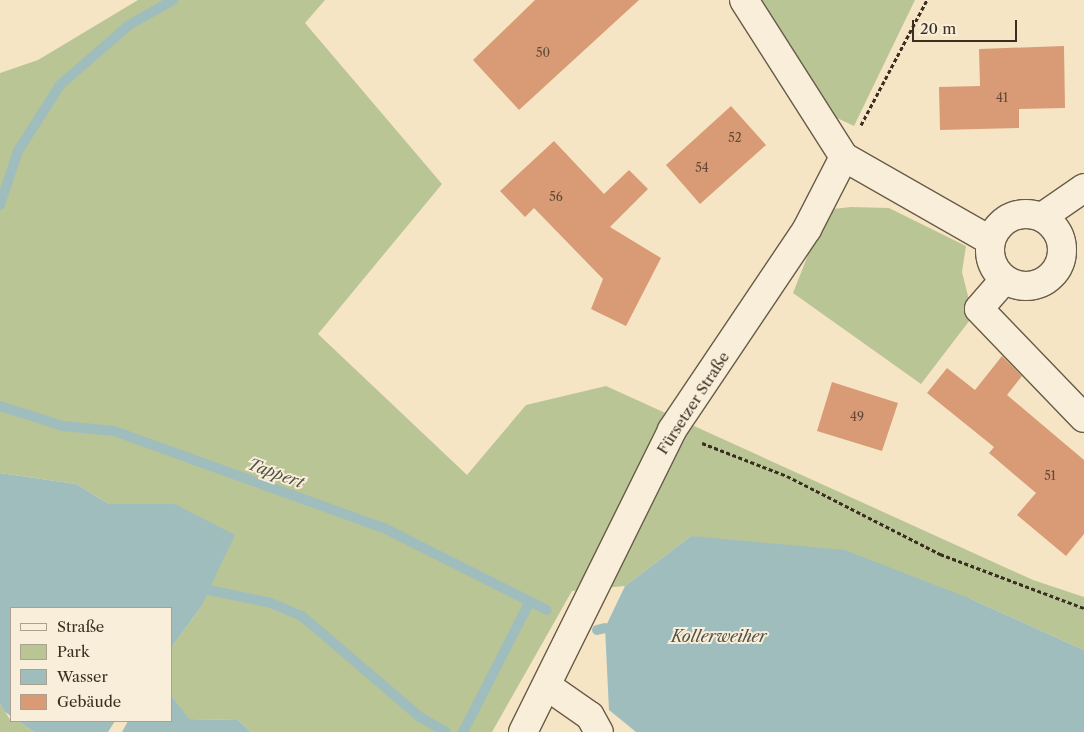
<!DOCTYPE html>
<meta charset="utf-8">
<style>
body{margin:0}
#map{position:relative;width:1084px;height:732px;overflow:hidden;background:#f6e5c4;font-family:"Libre Caslon Text",serif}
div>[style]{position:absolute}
.green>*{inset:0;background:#bac596}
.water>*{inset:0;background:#a0bdbd}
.stream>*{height:10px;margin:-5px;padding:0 5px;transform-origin:5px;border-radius:5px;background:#a0bdbd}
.building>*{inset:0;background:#d99b76}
.path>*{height:3px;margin-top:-1.5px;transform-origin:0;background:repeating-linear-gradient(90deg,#392e20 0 4px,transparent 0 6.5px)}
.roads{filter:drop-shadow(1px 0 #685c49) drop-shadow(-1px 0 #685c49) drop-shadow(0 1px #685c49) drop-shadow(0 -1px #685c49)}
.minor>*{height:28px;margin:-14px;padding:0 14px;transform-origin:14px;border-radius:14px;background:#f9eed9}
.minor>.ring{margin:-14px;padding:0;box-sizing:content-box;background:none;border:28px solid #f9eed9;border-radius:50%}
span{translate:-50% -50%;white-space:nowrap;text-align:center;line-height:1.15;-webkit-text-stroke:4px #f9eed9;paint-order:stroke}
.number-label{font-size:12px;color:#614936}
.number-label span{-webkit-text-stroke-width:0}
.street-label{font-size:15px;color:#392e20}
.water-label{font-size:16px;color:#535247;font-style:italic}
.legend{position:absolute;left:10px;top:607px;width:162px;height:115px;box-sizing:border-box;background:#f9eed9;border:1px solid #aca18f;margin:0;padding:6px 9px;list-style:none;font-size:15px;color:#392e20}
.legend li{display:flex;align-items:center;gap:10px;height:25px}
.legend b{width:25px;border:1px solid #aca18f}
.scale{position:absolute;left:912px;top:20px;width:105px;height:22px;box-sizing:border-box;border:2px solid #392e20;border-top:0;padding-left:6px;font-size:15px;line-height:18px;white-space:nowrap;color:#392e20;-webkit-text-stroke:4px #f9eed9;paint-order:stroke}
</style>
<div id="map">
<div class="green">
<i style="clip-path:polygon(138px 0,325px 0,305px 23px,442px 184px,318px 334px,467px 475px,526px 405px,606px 386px,1033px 580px,1084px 597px,1084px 650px,971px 599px,691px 536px,625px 586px,572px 591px,492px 732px,251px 732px,238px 720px,188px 719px,171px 695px,171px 648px,201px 607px,175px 504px,109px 504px,76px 484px,0 473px,0 73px,38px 60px)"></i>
<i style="clip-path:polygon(753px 0,915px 0,854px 126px,822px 111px)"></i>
<i style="clip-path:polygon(851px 207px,889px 208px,966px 246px,962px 272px,973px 316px,921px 384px,793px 293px,821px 222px,833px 209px)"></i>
<i style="clip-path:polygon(0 704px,11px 721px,18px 721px,34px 732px,0 732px)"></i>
</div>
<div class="water">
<i style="clip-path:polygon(0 473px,76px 484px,109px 504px,175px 504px,235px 535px,201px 607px,171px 648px,171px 608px,11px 608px,11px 716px,5px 712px,0 704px)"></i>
<i style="clip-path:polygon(691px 536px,845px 550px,971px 599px,1084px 650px,1084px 732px,636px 732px,609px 710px,605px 628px,625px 586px)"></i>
<i style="clip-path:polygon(171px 695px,189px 719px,238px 720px,251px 732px,122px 732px,128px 721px,171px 721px)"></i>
<i style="clip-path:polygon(18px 721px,115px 721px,108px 732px,34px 732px)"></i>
</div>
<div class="stream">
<i style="left:0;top:205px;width:57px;rotate:-71.6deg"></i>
<i style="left:18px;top:151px;width:78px;rotate:-57.5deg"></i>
<i style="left:60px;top:85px;width:91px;rotate:-41deg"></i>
<i style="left:129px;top:25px;width:51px;rotate:-29.6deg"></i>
<i style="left:0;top:406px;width:66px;rotate:17.6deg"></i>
<i style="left:63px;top:426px;width:51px;rotate:5.6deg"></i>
<i style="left:114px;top:431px;width:287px;rotate:19.8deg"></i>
<i style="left:384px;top:528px;width:182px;rotate:26.7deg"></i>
<i style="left:209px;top:590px;width:63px;rotate:11.8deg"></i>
<i style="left:271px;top:603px;width:34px;rotate:23deg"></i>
<i style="left:302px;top:616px;width:155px;rotate:40.6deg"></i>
<i style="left:420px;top:717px;width:30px;rotate:30deg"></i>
<i style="left:597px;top:630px;width:8px;rotate:-14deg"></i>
<i style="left:463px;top:732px;width:145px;rotate:-62.9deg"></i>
</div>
<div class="building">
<i style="clip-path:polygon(535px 0,639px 0,519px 110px,473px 60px)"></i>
<i style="clip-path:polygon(1064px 46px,1065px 108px,1019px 109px,1019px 128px,940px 130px,939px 87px,980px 86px,979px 49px)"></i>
<i style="clip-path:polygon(731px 106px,766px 145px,700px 204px,666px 165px)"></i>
<i style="clip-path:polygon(554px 141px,604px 194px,629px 170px,648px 189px,610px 227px,661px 258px,626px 326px,591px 309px,603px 279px,534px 208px,525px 217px,500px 191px)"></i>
<i style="clip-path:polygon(1002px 356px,1022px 376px,1007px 395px,1084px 460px,1084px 534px,1066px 556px,1017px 515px,1036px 493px,989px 453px,994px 447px,927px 393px,947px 368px,975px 390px)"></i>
<i style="clip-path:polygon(832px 382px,898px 403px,882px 451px,817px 431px)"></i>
</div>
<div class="path">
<i style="left:861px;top:125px;width:141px;rotate:-62.2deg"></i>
<i style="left:702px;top:443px;width:91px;rotate:21.2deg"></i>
<i style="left:787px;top:476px;width:172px;rotate:27deg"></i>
<i style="left:940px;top:554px;width:154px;rotate:20.6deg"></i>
</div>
<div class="roads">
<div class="minor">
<i style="left:844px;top:157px;width:169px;rotate:29.7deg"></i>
<i class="ring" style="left:990px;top:214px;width:44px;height:44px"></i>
<i style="left:1042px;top:217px;width:51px;rotate:-34.6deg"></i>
<i style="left:1004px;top:280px;width:38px;rotate:131deg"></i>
<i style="left:979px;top:309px;width:151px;rotate:46.1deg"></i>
<i style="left:547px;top:686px;width:52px;rotate:34.9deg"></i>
<i style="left:590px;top:716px;width:18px;rotate:61deg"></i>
<i style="left:523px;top:732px;width:337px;rotate:-63.7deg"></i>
<i style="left:672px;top:430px;width:242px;rotate:-56.1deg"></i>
<i style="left:807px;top:229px;width:81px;rotate:-62.8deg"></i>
<i style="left:844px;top:157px;width:186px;rotate:-122.5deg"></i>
</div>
</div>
<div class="number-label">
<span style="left:543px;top:53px">50</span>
<span style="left:1002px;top:98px">41</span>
<span style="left:735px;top:138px">52</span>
<span style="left:702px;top:168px">54</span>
<span style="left:556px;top:197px">56</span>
<span style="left:857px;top:417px">49</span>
<span style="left:1050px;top:476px">51</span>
</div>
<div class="street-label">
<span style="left:693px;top:403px;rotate:-57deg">Fürsetzer Straße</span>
</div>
<div class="water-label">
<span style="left:276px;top:473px;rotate:20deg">Tappert</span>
<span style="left:719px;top:636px">Kollerweiher</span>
</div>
<ul class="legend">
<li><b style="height:6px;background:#f9eed9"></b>Straße</li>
<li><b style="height:14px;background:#bac596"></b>Park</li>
<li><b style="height:14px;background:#a0bdbd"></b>Wasser</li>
<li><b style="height:14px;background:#d99b76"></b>Gebäude</li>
</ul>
<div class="scale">20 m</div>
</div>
